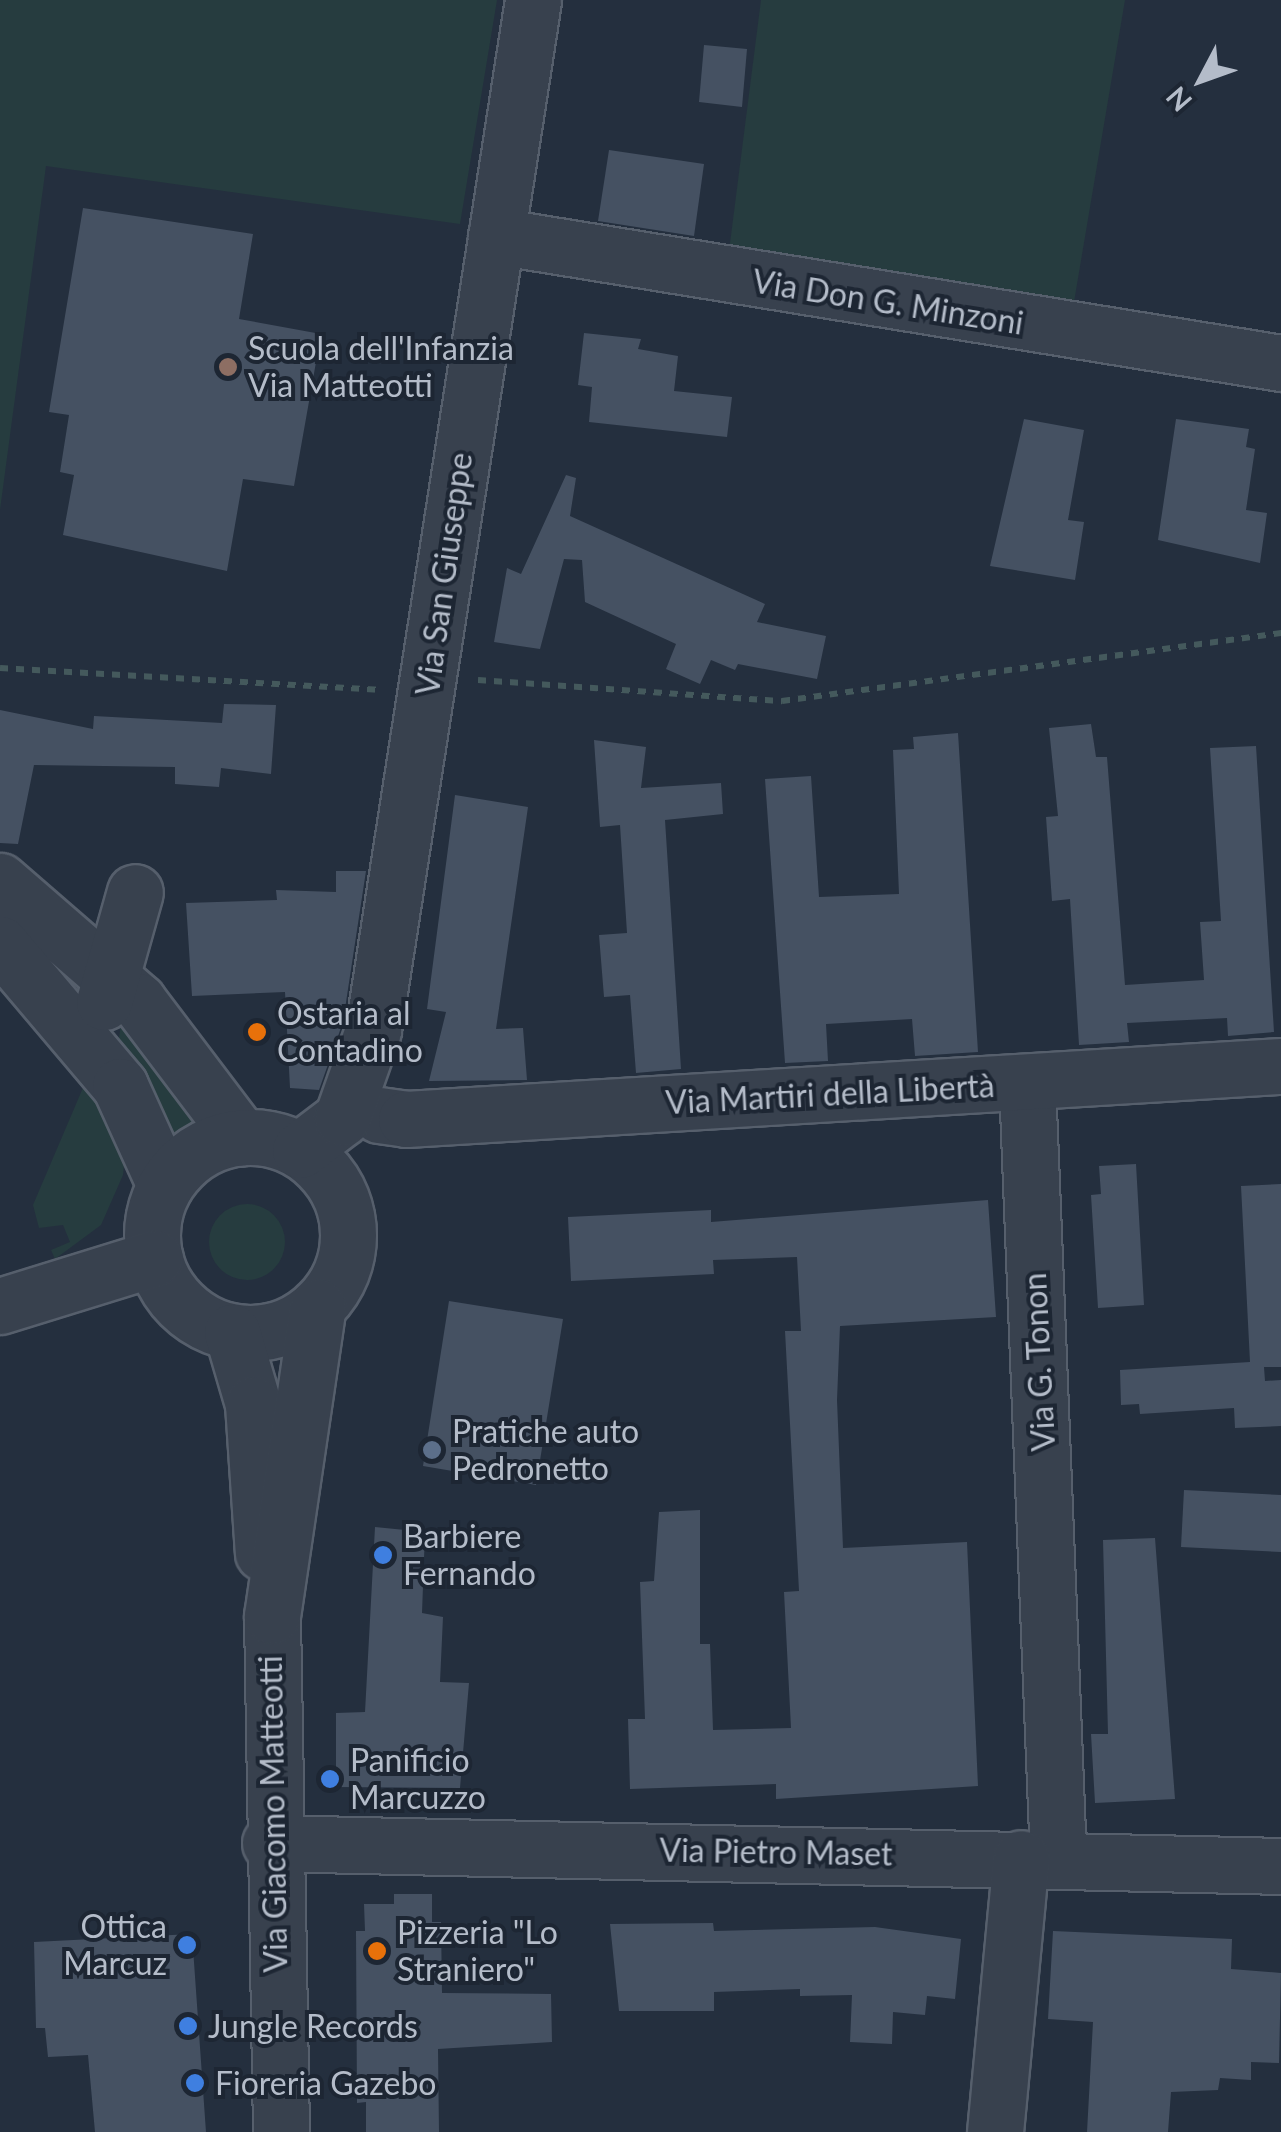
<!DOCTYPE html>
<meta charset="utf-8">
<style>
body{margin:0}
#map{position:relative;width:1281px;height:2132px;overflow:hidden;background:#242f3e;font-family:Lato,sans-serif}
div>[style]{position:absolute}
.green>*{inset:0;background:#263c3f}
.round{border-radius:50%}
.building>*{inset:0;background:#455162}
.path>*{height:6px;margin-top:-3px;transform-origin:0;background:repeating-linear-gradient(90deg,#44595c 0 8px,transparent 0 16px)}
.roads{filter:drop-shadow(2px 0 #565f6c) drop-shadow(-2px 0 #565f6c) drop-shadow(0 2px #565f6c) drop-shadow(0 -2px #565f6c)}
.minor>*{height:55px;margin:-27.5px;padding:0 27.5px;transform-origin:27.5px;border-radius:27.5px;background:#38414e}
.minor>.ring{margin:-27.5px;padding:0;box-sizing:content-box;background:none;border:55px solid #38414e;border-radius:50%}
.dots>*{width:28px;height:28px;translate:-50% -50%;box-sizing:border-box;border:5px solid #1d2633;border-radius:50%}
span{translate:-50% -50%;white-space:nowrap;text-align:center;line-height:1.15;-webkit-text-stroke:8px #1d2633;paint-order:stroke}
.street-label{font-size:32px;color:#b4bcc9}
.poi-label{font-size:32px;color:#b4bcc9}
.left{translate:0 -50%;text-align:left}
.right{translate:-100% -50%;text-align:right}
.north{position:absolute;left:1151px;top:30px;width:100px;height:100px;-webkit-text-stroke:8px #1d2633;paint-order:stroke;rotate:229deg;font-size:28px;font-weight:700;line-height:40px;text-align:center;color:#b4bcc9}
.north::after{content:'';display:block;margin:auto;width:35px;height:45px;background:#b4bcc9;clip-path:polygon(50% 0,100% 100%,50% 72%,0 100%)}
</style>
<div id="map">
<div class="green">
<i style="clip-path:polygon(0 0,497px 0,460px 224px,46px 166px,0 510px)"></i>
<i style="clip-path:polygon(761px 0,1125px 0,1073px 308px,729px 251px)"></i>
<i style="clip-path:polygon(121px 1024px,201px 1128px,171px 1144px,118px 1045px)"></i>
<i style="clip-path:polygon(88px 1076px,125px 1155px,123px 1175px,101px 1225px,55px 1259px,51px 1250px,70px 1242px,63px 1225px,39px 1228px,33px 1205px)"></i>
<i class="round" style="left:209px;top:1204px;width:76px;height:76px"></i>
</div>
<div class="building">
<i style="clip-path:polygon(704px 45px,747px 49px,742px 107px,699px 102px)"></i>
<i style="clip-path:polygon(609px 150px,704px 164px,694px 236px,598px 221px)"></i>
<i style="clip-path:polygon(83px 208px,253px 234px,239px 319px,321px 334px,294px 486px,243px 479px,227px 571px,63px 535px,74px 475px,60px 472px,69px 415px,49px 412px)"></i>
<i style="clip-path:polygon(584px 333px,641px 339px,638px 349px,678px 356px,674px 391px,732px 397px,727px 437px,589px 422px,592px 387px,578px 385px)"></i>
<i style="clip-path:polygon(1024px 419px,1084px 430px,1068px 520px,1084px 522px,1075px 580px,990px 566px)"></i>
<i style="clip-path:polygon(1176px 419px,1249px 429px,1246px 447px,1255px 449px,1246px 510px,1267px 513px,1260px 563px,1158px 540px)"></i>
<i style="clip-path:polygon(566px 475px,576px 478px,570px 516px,765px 604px,757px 622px,826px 636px,817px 679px,738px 664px,735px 670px,711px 660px,700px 684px,666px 669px,676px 644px,585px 602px,582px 560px,564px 559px,540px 649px,494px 642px,507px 568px,521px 574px)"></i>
<i style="clip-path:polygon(224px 704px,276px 705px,271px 774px,221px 768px,219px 787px,175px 784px,175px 767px,34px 765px,18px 844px,0 843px,0 710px,93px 729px,94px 716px,222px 723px)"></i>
<i style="clip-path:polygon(1091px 724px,1096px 757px,1107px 757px,1125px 985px,1204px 980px,1200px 922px,1221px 921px,1210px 748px,1256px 746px,1274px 1032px,1228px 1036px,1227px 1018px,1127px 1023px,1129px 1042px,1079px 1045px,1070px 899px,1052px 901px,1046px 817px,1058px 816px,1049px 728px)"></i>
<i style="clip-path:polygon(958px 733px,978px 1052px,915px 1056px,912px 1019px,826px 1024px,828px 1061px,785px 1063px,765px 779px,811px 776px,819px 897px,899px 894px,893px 750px,914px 749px,913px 737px)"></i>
<i style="clip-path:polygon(594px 740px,646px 747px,641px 788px,721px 783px,723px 814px,665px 820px,681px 1069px,636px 1073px,630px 995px,604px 997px,599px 935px,627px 933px,620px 825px,600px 827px)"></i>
<i style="clip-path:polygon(455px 795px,528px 807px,496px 1029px,523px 1028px,527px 1080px,429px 1081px,446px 1012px,427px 1009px)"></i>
<i style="clip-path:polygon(336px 871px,366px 871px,343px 1022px,319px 1090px,290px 1088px,285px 992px,192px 996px,186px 903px,277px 900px,276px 890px,336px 892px)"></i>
<i style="clip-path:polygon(1136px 1164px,1144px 1305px,1098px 1308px,1091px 1195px,1101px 1194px,1099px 1166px)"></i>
<i style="clip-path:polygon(1281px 1184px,1281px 1367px,1264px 1367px,1265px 1381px,1281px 1380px,1281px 1426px,1235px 1428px,1234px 1408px,1140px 1414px,1139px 1404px,1121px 1405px,1120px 1370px,1250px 1362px,1241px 1186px)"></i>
<i style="clip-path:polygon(988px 1200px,996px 1317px,840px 1326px,837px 1400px,843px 1548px,967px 1542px,978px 1786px,776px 1799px,776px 1784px,630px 1789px,628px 1719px,645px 1719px,640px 1582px,654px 1581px,659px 1512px,700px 1510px,700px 1644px,710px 1644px,713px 1730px,791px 1728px,784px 1592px,799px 1591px,785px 1331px,801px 1331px,797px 1257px,713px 1260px,714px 1274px,571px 1281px,568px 1217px,711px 1210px,711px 1222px)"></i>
<i style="clip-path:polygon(449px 1301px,563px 1319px,536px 1485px,423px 1466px)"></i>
<i style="clip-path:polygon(1184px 1490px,1281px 1495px,1281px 1552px,1181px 1547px)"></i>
<i style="clip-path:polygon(375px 1527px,425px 1532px,422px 1613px,443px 1617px,440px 1682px,469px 1683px,460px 1788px,336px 1787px,336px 1713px,365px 1712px)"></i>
<i style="clip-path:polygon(1155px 1538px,1175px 1799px,1095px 1803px,1091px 1734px,1108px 1734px,1103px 1540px)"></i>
<i style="clip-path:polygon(394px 1894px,432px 1894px,432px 1922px,441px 1922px,442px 1993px,551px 1994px,552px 2042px,438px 2049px,439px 2132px,366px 2132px,366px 2102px,357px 2103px,356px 1931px,365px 1931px,364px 1904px,394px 1904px)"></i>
<i style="clip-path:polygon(713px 1923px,714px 1931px,875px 1927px,961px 1939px,955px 1999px,927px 1996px,925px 2015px,893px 2012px,892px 2044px,850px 2042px,852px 1995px,800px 1996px,800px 1989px,714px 1992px,714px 2011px,619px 2011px,610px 1924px)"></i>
<i style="clip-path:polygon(1053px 1931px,1232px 1939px,1231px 1969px,1281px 1973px,1279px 2063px,1251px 2062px,1251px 2080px,1220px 2078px,1218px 2090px,1171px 2092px,1168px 2132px,1087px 2132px,1093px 2022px,1048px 2019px)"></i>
<i style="clip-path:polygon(192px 1934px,206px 2132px,95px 2132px,88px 2055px,48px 2057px,45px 2028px,36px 2028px,34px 1942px)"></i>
</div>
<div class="path">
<i style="left:0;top:668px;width:379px;rotate:3.3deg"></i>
<i style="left:478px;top:680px;width:305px;rotate:4deg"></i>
<i style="left:782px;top:701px;width:504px;rotate:-7.76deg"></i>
</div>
<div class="roads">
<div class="minor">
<i style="left:496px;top:236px;width:795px;rotate:9.19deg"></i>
<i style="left:0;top:881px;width:183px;rotate:41deg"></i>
<i style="left:138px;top:1001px;width:171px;rotate:52.9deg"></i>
<i style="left:0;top:944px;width:186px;rotate:49.8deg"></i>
<i style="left:120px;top:1086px;width:109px;rotate:65.6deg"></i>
<i style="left:104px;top:1002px;width:114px;rotate:-74.3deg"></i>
<i style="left:1027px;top:1083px;width:776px;rotate:87.71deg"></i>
<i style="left:379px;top:1115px;width:27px;rotate:8deg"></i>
<i style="left:406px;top:1119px;width:877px;rotate:-3.47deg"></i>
<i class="ring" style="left:152px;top:1137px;width:141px;height:141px"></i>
<i style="left:300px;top:1150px;width:53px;rotate:-37.3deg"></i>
<i style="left:342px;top:1118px;width:93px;rotate:-70.6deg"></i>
<i style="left:373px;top:1030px;width:1042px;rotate:-81.17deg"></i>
<i style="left:0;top:1306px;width:162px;rotate:-17.2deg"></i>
<i style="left:232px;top:1332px;width:75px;rotate:73.7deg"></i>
<i style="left:253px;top:1404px;width:149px;rotate:86.2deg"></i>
<i style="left:270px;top:1843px;width:1011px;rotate:1.3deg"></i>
<i style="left:281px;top:2132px;width:516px;rotate:-91deg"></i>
<i style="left:272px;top:1616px;width:313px;rotate:-81.6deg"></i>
<i style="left:995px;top:2132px;width:275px;rotate:-84.6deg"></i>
</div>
</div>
<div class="dots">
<i style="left:228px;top:367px;background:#8d6e63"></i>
<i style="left:257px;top:1032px;background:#e8710a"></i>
<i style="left:432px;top:1450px;background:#5c6f8a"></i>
<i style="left:383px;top:1555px;background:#3f7fe0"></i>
<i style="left:330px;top:1779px;background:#3f7fe0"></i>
<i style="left:187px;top:1945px;background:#3f7fe0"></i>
<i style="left:377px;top:1951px;background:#e8710a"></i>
<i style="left:188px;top:2026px;background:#3f7fe0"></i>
<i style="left:195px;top:2083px;background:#3f7fe0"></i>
</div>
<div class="street-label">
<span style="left:888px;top:302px;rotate:9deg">Via Don G. Minzoni</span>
<span style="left:444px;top:574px;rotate:-82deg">Via San Giuseppe</span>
<span style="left:830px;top:1094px;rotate:-3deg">Via Martiri della Libertà</span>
<span style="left:1039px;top:1362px;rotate:-93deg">Via G. Tonon</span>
<span style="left:273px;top:1814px;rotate:-91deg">Via Giacomo Matteotti</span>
<span style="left:776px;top:1852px;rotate:1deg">Via Pietro Maset</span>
</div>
<div class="poi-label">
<span class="left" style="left:248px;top:367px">Scuola dell'Infanzia<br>Via Matteotti</span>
<span class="left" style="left:277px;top:1032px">Ostaria al<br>Contadino</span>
<span class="left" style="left:452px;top:1450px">Pratiche auto<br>Pedronetto</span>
<span class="left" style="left:403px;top:1555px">Barbiere<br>Fernando</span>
<span class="left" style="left:350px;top:1779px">Panificio<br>Marcuzzo</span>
<span class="right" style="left:167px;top:1945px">Ottica<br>Marcuz</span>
<span class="left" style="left:397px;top:1951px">Pizzeria "Lo<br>Straniero"</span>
<span class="left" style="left:208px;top:2026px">Jungle Records</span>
<span class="left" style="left:215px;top:2083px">Fioreria Gazebo</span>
</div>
<div class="north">N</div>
</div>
